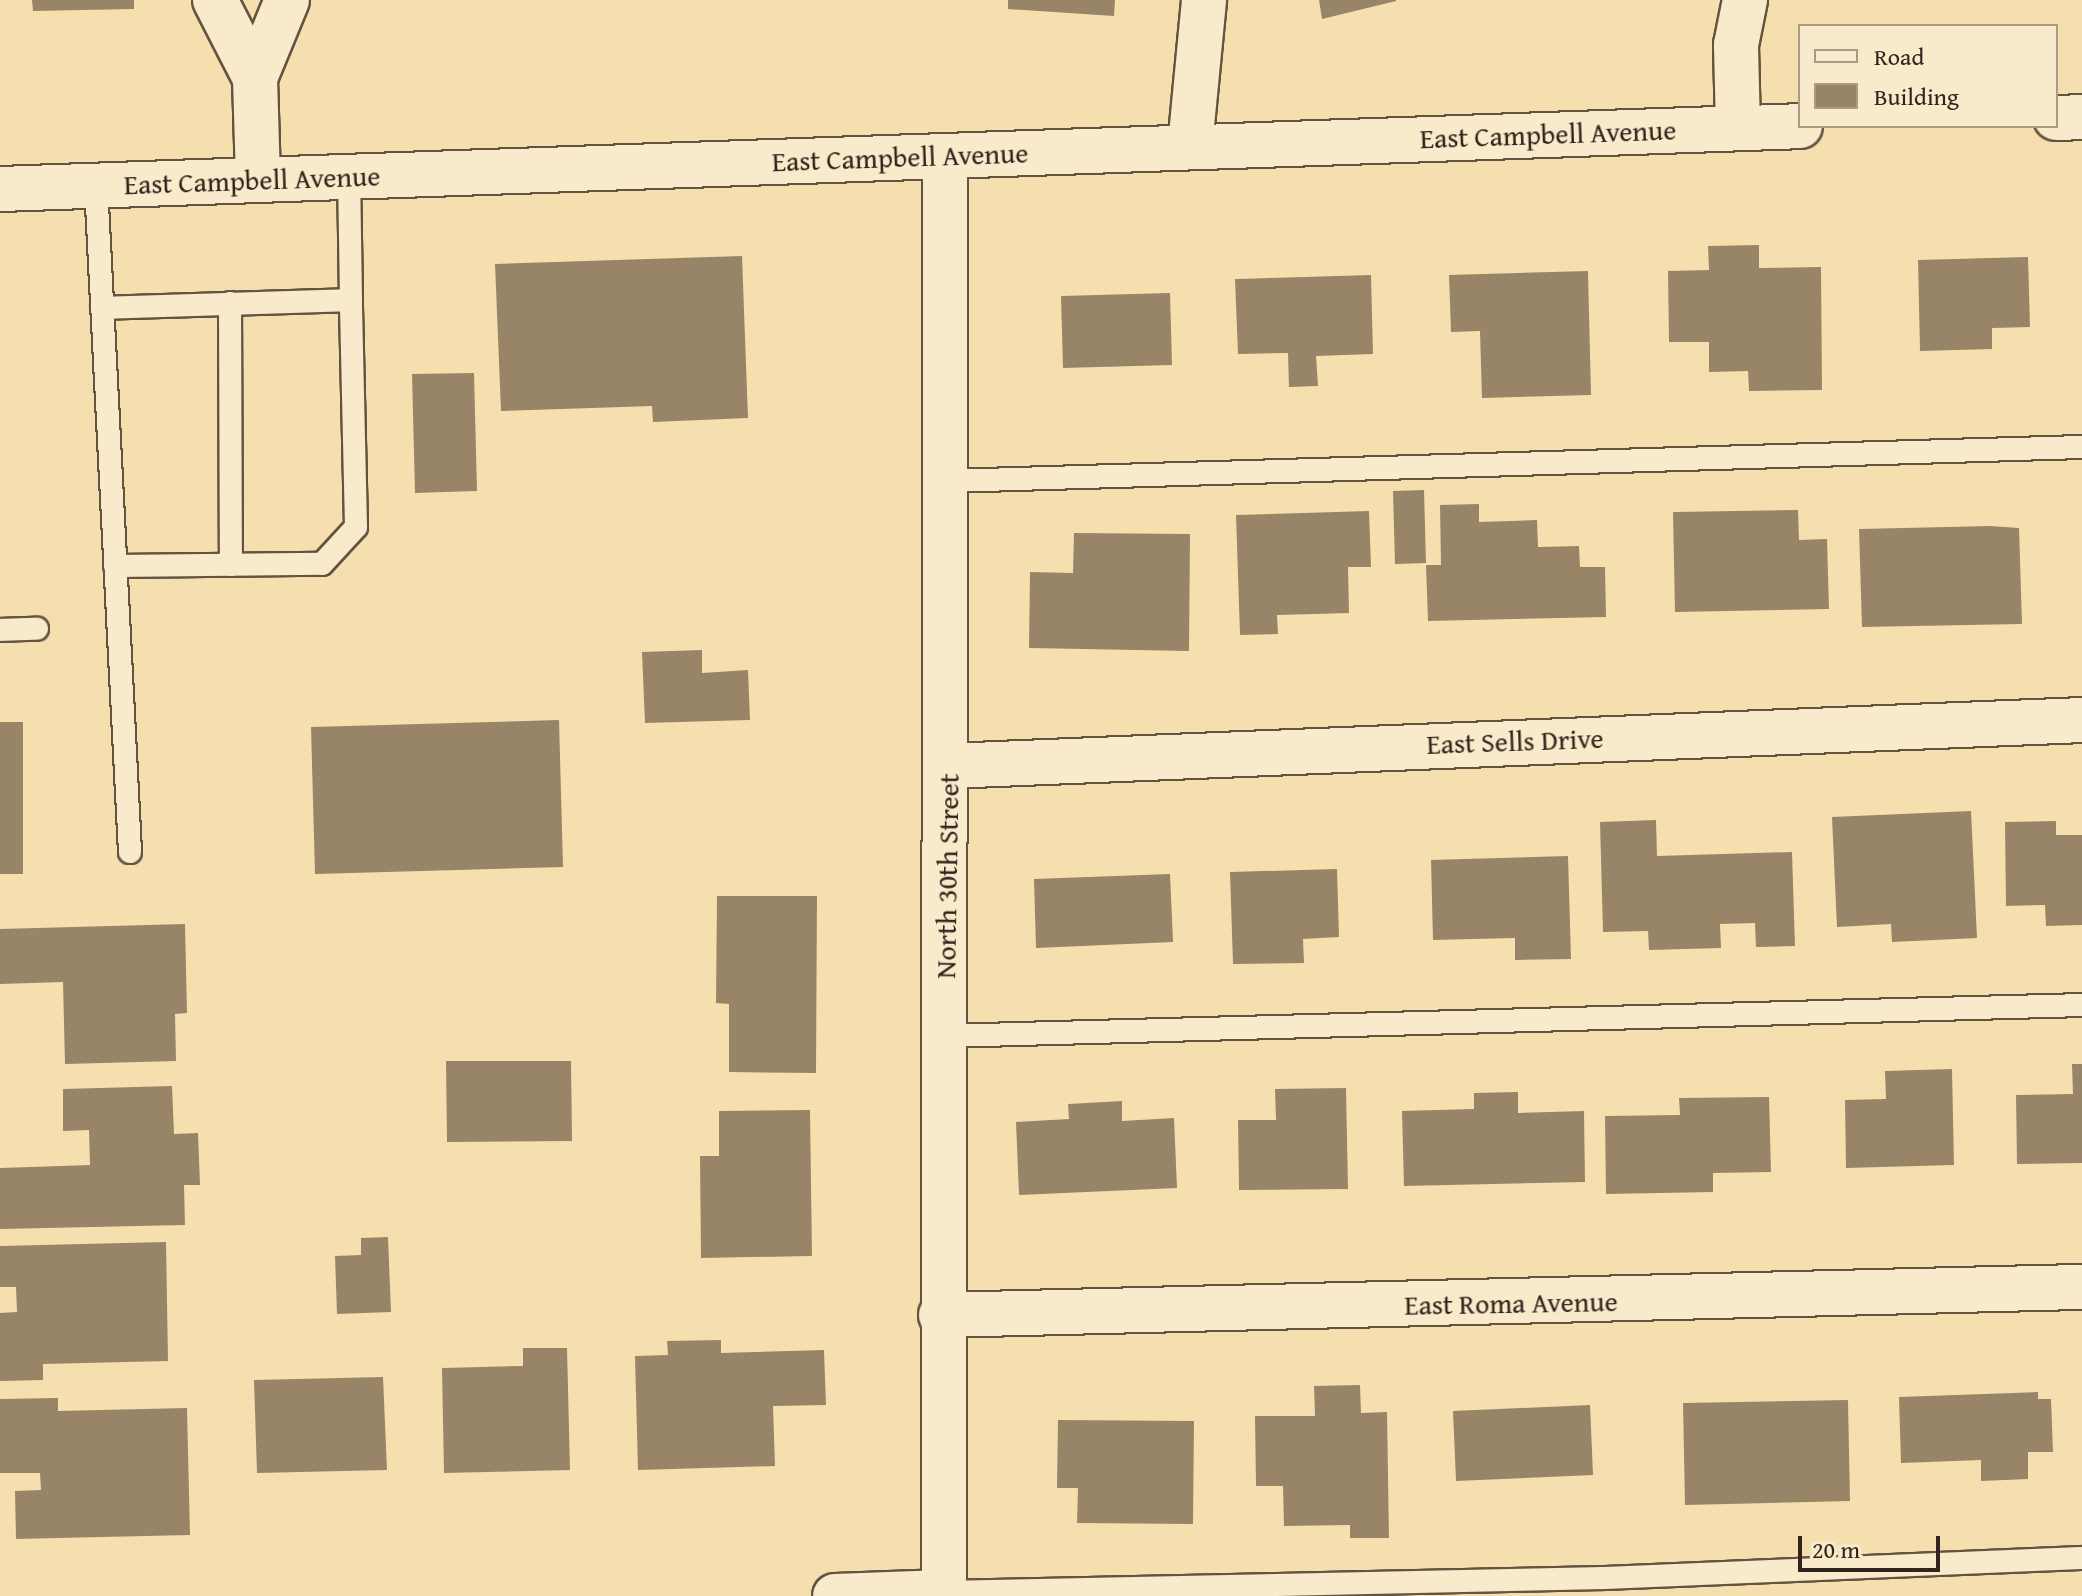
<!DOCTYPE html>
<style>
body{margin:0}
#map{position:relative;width:2082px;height:1596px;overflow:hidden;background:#f6dfaf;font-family:"Gentium Book Plus",serif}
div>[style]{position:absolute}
.building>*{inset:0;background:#988568}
.roads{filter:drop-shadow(2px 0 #635341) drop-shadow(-2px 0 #635341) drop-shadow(0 2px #635341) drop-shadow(0 -2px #635341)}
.service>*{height:22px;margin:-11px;padding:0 11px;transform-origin:11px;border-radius:11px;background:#f9eacb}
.minor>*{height:44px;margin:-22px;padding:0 22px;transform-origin:22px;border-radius:22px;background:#f9eacb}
.tertiary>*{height:44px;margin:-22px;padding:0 22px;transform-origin:22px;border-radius:22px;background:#f9eacb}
span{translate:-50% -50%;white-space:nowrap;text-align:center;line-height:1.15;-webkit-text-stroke:6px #f9eacb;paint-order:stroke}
.street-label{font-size:28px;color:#32241c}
.legend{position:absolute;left:1798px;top:24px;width:260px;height:104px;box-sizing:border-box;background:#f9eacb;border:2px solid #a99b85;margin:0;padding:10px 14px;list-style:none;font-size:24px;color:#32241c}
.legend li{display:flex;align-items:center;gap:16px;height:40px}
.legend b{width:40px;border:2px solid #a99b85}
.scale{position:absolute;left:1798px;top:1536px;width:142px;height:36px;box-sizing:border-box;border:4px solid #32241c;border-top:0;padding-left:10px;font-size:24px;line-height:28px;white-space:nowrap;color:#32241c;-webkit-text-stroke:6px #f9eacb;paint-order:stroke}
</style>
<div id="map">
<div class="building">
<i style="clip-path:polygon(32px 0,134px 0,134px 9px,33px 11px)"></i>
<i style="clip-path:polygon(1008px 0,1115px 0,1114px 16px,1008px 9px)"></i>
<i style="clip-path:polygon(1319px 0,1396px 0,1396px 1px,1322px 19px)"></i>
<i style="clip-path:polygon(1759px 245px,1759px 268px,1821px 267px,1822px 390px,1749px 391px,1748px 371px,1709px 372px,1709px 342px,1669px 342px,1668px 271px,1709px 270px,1708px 246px)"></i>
<i style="clip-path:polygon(742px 256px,748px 418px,653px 422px,652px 406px,501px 411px,495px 264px)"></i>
<i style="clip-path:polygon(2028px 257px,2030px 327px,1992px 328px,1992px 349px,1920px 351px,1918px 260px)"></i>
<i style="clip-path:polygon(1588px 271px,1591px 395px,1482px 398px,1480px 331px,1451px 332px,1449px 275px)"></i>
<i style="clip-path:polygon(1371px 275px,1373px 354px,1316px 356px,1318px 386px,1289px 387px,1288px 353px,1238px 354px,1235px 279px)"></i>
<i style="clip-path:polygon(1170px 293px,1172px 365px,1063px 368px,1061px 296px)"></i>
<i style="clip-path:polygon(474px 373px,477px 491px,415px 493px,412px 374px)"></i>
<i style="clip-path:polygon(1424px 490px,1426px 563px,1395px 564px,1393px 491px)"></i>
<i style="clip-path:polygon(1479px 504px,1479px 522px,1537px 520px,1538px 547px,1579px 546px,1580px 567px,1605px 567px,1606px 617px,1428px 621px,1426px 565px,1441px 565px,1440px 505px)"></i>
<i style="clip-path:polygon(1798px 510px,1799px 540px,1827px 539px,1829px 609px,1675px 612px,1673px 512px)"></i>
<i style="clip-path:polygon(1369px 511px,1371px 567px,1348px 567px,1349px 613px,1277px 615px,1278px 634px,1240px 635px,1236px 515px)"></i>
<i style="clip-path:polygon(1990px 526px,2019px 528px,2022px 624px,1862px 627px,1859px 529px)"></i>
<i style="clip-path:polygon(1074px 533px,1190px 534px,1189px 651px,1029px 648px,1030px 572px,1073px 573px)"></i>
<i style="clip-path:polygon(702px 650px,702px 673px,748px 670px,750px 720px,645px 723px,642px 652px)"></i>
<i style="clip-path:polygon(559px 720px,563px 867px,315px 874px,311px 727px)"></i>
<i style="clip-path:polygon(0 722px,23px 722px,23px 874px,0 874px)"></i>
<i style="clip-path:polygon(1971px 811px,1977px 938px,1892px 942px,1891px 924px,1837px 927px,1832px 817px)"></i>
<i style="clip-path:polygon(1656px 820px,1657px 856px,1792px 852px,1795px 946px,1756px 947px,1755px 923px,1720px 924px,1721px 948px,1649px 950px,1648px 931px,1603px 932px,1600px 822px)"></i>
<i style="clip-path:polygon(2056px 821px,2056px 835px,2082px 835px,2082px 925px,2046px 926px,2045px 905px,2006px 906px,2005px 822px)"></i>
<i style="clip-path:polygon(1568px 856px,1571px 959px,1515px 960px,1515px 938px,1433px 940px,1431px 860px)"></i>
<i style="clip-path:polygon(1337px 869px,1339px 937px,1303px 939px,1304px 963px,1233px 964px,1230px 872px)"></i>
<i style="clip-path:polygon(1170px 874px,1173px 942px,1036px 948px,1034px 879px)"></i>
<i style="clip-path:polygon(717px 896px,817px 896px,816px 1073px,729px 1072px,729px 1004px,716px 1003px)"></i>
<i style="clip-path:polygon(185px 924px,187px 1013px,175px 1014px,176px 1061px,65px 1064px,63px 982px,0 984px,0 929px)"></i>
<i style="clip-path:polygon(446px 1061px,571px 1061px,572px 1141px,447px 1142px)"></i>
<i style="clip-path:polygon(2072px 1064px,2082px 1064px,2082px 1163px,2017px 1164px,2016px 1095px,2073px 1094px)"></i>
<i style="clip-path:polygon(1952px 1069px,1954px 1165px,1846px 1168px,1845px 1100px,1886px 1099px,1885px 1071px)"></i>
<i style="clip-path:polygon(172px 1086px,174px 1134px,198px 1133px,200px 1185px,184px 1185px,185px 1225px,0 1229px,0 1168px,90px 1165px,89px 1130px,63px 1131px,63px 1089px)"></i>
<i style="clip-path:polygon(1346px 1088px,1348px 1189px,1239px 1190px,1238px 1120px,1276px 1120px,1275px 1089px)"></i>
<i style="clip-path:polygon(1518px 1092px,1518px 1113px,1584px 1111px,1585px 1182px,1404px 1186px,1402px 1111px,1474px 1109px,1474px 1093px)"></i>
<i style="clip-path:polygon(1769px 1097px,1771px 1172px,1713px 1173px,1713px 1192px,1606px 1194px,1605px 1116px,1680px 1115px,1679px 1098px)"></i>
<i style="clip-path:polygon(1122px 1101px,1122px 1121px,1174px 1118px,1177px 1188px,1019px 1195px,1016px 1122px,1069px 1119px,1068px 1104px)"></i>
<i style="clip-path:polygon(810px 1110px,812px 1256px,701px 1258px,700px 1156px,719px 1156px,719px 1111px)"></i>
<i style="clip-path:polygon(388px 1237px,391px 1312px,337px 1314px,335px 1256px,361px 1255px,361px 1238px)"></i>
<i style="clip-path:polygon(166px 1242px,168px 1361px,43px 1364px,43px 1380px,0 1381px,0 1313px,17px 1312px,16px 1287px,0 1287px,0 1246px)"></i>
<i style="clip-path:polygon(721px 1340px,721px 1353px,824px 1350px,826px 1405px,773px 1406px,775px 1466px,638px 1470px,635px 1356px,668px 1355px,667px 1341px)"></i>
<i style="clip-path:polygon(523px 1348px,567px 1348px,570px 1470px,444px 1473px,442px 1368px,523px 1366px)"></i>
<i style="clip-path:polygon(383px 1377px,387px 1470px,257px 1473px,254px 1380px)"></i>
<i style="clip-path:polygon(1360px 1385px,1361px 1413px,1387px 1412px,1389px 1538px,1350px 1538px,1350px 1525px,1284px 1526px,1283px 1486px,1256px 1486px,1255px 1416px,1315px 1416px,1314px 1386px)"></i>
<i style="clip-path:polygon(2038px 1392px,2038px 1399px,2051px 1399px,2053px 1452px,2028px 1452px,2028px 1479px,1981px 1481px,1981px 1460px,1901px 1463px,1899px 1397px)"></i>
<i style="clip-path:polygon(58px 1398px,58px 1411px,187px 1408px,190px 1535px,16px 1539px,15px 1491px,41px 1490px,40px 1473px,0 1473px,0 1399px)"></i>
<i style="clip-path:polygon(1848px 1400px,1850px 1501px,1685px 1505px,1683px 1403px)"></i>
<i style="clip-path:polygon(1590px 1405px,1593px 1475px,1456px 1481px,1453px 1411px)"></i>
<i style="clip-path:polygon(1058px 1420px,1194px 1421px,1193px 1524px,1077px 1523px,1078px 1488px,1057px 1488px)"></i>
</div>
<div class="roads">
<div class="service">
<i style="left:96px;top:185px;width:668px;rotate:87.08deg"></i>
<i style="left:230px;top:303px;width:262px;rotate:89.8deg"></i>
<i style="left:102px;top:308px;width:249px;rotate:-1.8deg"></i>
<i style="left:351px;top:300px;width:124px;rotate:-90.9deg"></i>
<i style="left:949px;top:481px;width:1134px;rotate:-1.72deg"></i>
<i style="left:115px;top:566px;width:207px;rotate:-0.6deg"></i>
<i style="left:322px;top:564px;width:50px;rotate:-47.4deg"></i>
<i style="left:356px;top:527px;width:227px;rotate:-91.3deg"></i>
<i style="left:0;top:630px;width:37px;rotate:-2deg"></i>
<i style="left:945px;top:1036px;width:1137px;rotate:-1.56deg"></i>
<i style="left:944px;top:1592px;width:660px;rotate:-1.22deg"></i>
<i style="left:1604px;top:1578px;width:478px;rotate:-2.4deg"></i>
</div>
<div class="minor">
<i style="left:215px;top:0;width:88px;rotate:62.9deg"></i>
<i style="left:255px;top:78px;width:101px;rotate:88.3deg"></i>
<i style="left:255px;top:78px;width:84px;rotate:-67.7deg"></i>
<i style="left:1738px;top:128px;width:83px;rotate:-91.4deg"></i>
<i style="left:1736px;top:45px;width:46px;rotate:-78.7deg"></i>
<i style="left:1190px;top:146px;width:147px;rotate:-84.5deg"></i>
<i style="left:948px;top:766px;width:1135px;rotate:-2.32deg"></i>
<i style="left:941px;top:1315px;width:1141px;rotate:-1.41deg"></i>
<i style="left:835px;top:1596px;width:109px;rotate:-2.1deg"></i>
<i style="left:944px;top:1596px;width:1440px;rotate:-89.96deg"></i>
</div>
<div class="tertiary">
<i style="left:2056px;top:118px;width:26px;rotate:-2deg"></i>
<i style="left:0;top:189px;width:1801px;rotate:-2deg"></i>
</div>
</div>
<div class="street-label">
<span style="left:1548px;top:134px;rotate:-2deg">East Campbell Avenue</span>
<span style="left:900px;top:157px;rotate:-2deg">East Campbell Avenue</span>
<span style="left:252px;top:180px;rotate:-2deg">East Campbell Avenue</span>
<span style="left:1515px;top:741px;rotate:-2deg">East Sells Drive</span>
<span style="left:947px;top:876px;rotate:-89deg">North 30th Street</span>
<span style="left:1511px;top:1303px;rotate:-1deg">East Roma Avenue</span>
</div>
<ul class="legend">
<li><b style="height:10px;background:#f9eacb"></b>Road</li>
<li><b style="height:22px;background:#988568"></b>Building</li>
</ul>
<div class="scale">20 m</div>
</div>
